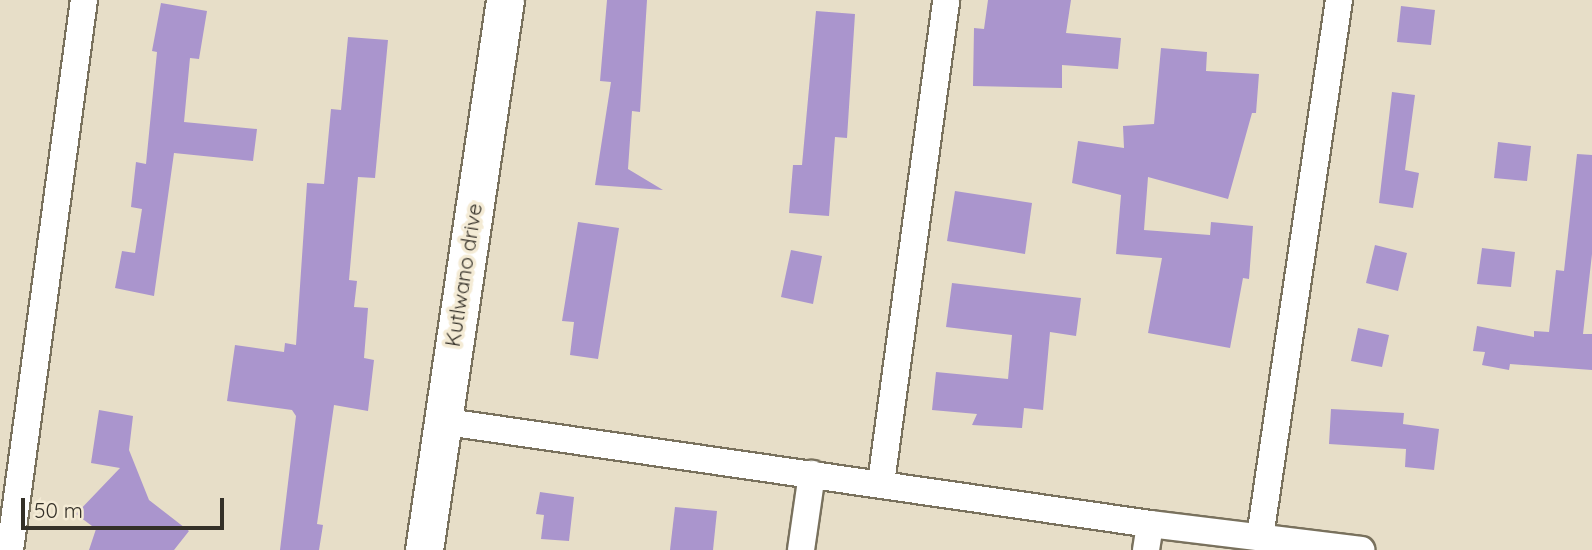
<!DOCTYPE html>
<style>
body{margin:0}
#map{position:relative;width:1592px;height:550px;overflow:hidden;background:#e7dec8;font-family:Quicksand,sans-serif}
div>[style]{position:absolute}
.building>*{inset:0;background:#aa95cd}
.roads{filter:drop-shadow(2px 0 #79715d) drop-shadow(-2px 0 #79715d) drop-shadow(0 2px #79715d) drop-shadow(0 -2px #79715d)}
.street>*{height:26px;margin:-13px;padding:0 13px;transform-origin:13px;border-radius:13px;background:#fff}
.secondary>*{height:37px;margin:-18.5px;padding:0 18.5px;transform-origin:18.5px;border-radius:18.5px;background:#fff}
span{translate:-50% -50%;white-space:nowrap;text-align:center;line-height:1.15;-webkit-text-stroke:7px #f4ebd5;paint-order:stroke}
.street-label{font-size:21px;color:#343028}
.scale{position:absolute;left:21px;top:498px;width:203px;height:32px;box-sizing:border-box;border:4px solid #343028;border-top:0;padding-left:9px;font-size:21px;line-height:24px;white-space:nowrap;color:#343028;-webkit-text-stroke:5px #f4ebd5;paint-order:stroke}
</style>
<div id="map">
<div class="building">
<i style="clip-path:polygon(607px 0,647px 0,640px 112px,632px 111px,628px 169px,663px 190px,595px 185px,611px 82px,600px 81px)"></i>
<i style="clip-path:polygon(988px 0,1071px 0,1066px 33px,1121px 38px,1118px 69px,1062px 65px,1062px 88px,973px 86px,974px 28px,984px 29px)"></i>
<i style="clip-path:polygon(161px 3px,207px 11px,199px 59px,190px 58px,184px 122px,257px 129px,253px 161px,174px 153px,154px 296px,115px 288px,122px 251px,135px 253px,142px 209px,131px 207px,136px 162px,146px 164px,157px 52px,152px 51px)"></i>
<i style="clip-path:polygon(1401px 6px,1435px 10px,1431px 45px,1397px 42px)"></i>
<i style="clip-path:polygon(816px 11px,855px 14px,847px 138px,835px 137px,829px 216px,789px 213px,793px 165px,802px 165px)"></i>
<i style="clip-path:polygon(348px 37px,388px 40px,375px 178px,358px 177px,349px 280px,357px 281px,354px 307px,368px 308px,364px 358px,374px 360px,368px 411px,334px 405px,317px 524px,323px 525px,319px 550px,280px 550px,296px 416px,292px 410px,227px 401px,235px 345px,284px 352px,285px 343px,296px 345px,307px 183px,324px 184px,331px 109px,341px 110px)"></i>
<i style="clip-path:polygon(1161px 48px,1207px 52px,1206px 71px,1259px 74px,1256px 113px,1252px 113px,1228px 199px,1148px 177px,1144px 230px,1210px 235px,1211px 222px,1253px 226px,1249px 279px,1243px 278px,1230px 348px,1148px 333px,1162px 258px,1116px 254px,1121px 195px,1072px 183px,1078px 141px,1124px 148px,1123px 126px,1154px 124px)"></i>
<i style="clip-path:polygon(1392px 92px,1415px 95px,1405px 170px,1419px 173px,1413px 208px,1379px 203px)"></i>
<i style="clip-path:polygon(1498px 142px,1531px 146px,1527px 181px,1494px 178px)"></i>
<i style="clip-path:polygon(1577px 154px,1592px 155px,1592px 254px,1583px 334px,1592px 334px,1592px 370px,1510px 364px,1509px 370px,1482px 365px,1485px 352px,1473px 351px,1477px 326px,1534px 337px,1534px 331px,1549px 332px,1556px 270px,1564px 271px)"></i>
<i style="clip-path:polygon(955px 191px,1032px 203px,1025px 254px,947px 241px)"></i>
<i style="clip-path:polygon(578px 222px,619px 228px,598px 359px,570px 355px,574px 322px,562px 321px)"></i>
<i style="clip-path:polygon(1375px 245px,1407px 253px,1398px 291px,1366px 283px)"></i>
<i style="clip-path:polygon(1482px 248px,1515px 252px,1511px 287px,1477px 284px)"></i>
<i style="clip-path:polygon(791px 250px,822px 256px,813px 304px,781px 297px)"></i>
<i style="clip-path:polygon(952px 283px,1081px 298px,1076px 336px,1050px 332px,1043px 410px,1024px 408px,1022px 428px,972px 425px,977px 414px,932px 410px,936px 372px,1008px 379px,1012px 335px,946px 327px)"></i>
<i style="clip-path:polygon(1358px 328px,1389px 335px,1382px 367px,1351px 361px)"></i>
<i style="clip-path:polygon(1331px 409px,1404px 413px,1403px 424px,1439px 429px,1434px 470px,1405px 467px,1406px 449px,1329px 444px)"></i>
<i style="clip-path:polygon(99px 410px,133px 416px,129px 450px,149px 500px,189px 531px,174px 550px,89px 550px,96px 529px,76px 514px,120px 468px,91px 463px)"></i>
<i style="clip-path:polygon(540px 492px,574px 497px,569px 541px,541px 539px,544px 515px,536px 514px)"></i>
<i style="clip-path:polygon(675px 507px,717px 511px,713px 550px,670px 550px)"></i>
</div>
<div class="roads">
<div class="street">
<i style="left:440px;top:421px;width:717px;rotate:8.25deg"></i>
<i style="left:1150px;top:524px;width:213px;rotate:7deg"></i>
<i style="left:881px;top:483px;width:487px;rotate:-82.3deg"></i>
<i style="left:1260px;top:537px;width:543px;rotate:-81.63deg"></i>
<i style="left:10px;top:550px;width:555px;rotate:-82.34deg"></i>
<i style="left:801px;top:550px;width:77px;rotate:-81.8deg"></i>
<i style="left:1146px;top:550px;width:26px;rotate:-81deg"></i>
</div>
<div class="secondary">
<i style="left:424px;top:550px;width:556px;rotate:-81.62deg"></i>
</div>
</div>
<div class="street-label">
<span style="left:463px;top:275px;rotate:-81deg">Kutlwano drive</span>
</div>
<div class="scale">50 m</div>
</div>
